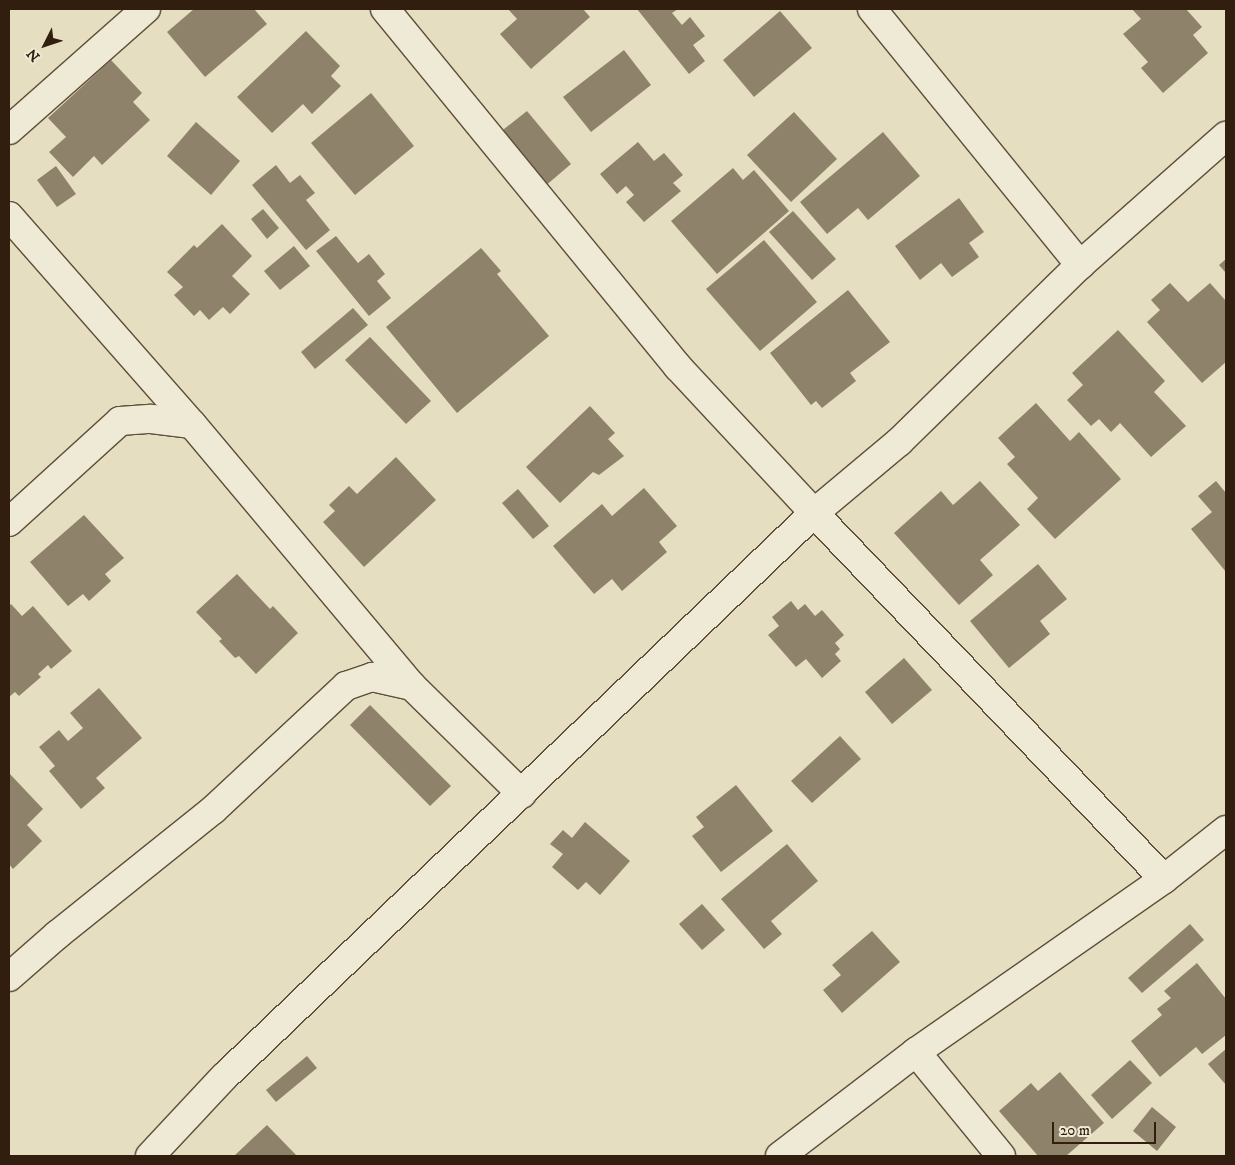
<!DOCTYPE html>
<style>
body{margin:0}
#map{position:relative;width:1235px;height:1165px;overflow:hidden;background:#e6dec0;font-family:"IM FELL DW Pica",serif}
div>[style]{position:absolute}
.building>*{inset:0;background:#8f826b}
.roads{filter:drop-shadow(1px 0 #5e4e3a) drop-shadow(-1px 0 #5e4e3a) drop-shadow(0 1px #5e4e3a) drop-shadow(0 -1px #5e4e3a)}
.minor>*{height:28px;margin:-14px;padding:0 14px;transform-origin:14px;border-radius:14px;background:#efead6}
span{translate:-50% -50%;white-space:nowrap;text-align:center;line-height:1.15;-webkit-text-stroke:4px #efead6;paint-order:stroke}
.frame{position:absolute;inset:0;border:10px solid #311e0e;pointer-events:none}
.north{position:absolute;left:20px;top:20px;width:50px;height:50px;-webkit-text-stroke:4px #efead6;paint-order:stroke;rotate:229deg;font-size:14px;font-weight:700;line-height:20px;text-align:center;color:#311e0e}
.north::after{content:'';display:block;margin:auto;width:18px;height:22px;background:#311e0e;clip-path:polygon(50% 0,100% 100%,50% 72%,0 100%)}
.scale{position:absolute;left:1052px;top:1122px;width:104px;height:22px;box-sizing:border-box;border:2px solid #311e0e;border-top:0;padding-left:6px;font-size:15px;line-height:18px;white-space:nowrap;color:#311e0e;-webkit-text-stroke:4px #efead6;paint-order:stroke}
</style>
<div id="map">
<div class="building">
<i style="clip-path:polygon(194px 9px,254px 9px,267px 24px,205px 77px,167px 32px)"></i>
<i style="clip-path:polygon(508px 9px,583px 9px,590px 17px,531px 69px,500px 34px,517px 19px)"></i>
<i style="clip-path:polygon(637px 9px,678px 9px,672px 13px,682px 25px,690px 17px,705px 36px,693px 45px,705px 61px,689px 74px)"></i>
<i style="clip-path:polygon(1132px 9px,1186px 9px,1202px 27px,1193px 35px,1208px 53px,1163px 93px,1141px 68px,1148px 62px,1123px 34px,1141px 19px)"></i>
<i style="clip-path:polygon(780px 11px,812px 48px,754px 97px,723px 60px)"></i>
<i style="clip-path:polygon(306px 31px,340px 66px,331px 76px,341px 86px,312px 114px,303px 104px,272px 133px,237px 97px)"></i>
<i style="clip-path:polygon(624px 50px,651px 85px,591px 132px,563px 97px)"></i>
<i style="clip-path:polygon(111px 60px,142px 93px,133px 102px,150px 120px,102px 165px,94px 156px,73px 177px,49px 152px,66px 137px,48px 118px)"></i>
<i style="clip-path:polygon(371px 93px,414px 146px,355px 195px,311px 143px)"></i>
<i style="clip-path:polygon(527px 111px,571px 164px,544px 187px,499px 133px)"></i>
<i style="clip-path:polygon(794px 112px,837px 159px,791px 202px,747px 155px)"></i>
<i style="clip-path:polygon(196px 122px,240px 161px,211px 195px,167px 156px)"></i>
<i style="clip-path:polygon(883px 132px,920px 176px,868px 220px,858px 208px,827px 234px,800px 202px)"></i>
<i style="clip-path:polygon(638px 142px,654px 161px,664px 153px,683px 175px,673px 183px,681px 191px,644px 222px,626px 202px,634px 195px,626px 186px,617px 194px,600px 174px)"></i>
<i style="clip-path:polygon(276px 165px,290px 183px,300px 175px,315px 193px,306px 200px,330px 230px,306px 250px,252px 185px)"></i>
<i style="clip-path:polygon(56px 166px,76px 194px,57px 207px,37px 180px)"></i>
<i style="clip-path:polygon(733px 168px,743px 180px,754px 170px,789px 211px,717px 274px,671px 221px)"></i>
<i style="clip-path:polygon(959px 198px,984px 232px,969px 243px,979px 257px,952px 277px,941px 263px,920px 280px,895px 246px)"></i>
<i style="clip-path:polygon(263px 209px,279px 228px,267px 239px,251px 219px)"></i>
<i style="clip-path:polygon(793px 211px,836px 259px,812px 280px,769px 232px)"></i>
<i style="clip-path:polygon(222px 224px,252px 256px,232px 276px,250px 294px,230px 314px,223px 307px,209px 320px,200px 310px,194px 316px,174px 295px,183px 287px,167px 272px,194px 245px,197px 248px)"></i>
<i style="clip-path:polygon(336px 236px,358px 263px,369px 254px,385px 274px,377px 281px,391px 298px,369px 316px,316px 251px)"></i>
<i style="clip-path:polygon(764px 240px,817px 302px,760px 351px,706px 289px)"></i>
<i style="clip-path:polygon(294px 246px,310px 266px,280px 290px,264px 271px)"></i>
<i style="clip-path:polygon(481px 248px,501px 271px,497px 274px,549px 336px,457px 413px,386px 327px)"></i>
<i style="clip-path:polygon(1226px 259px,1226px 273px,1219px 265px)"></i>
<i style="clip-path:polygon(1170px 283px,1188px 302px,1210px 283px,1226px 301px,1226px 362px,1202px 383px,1147px 322px,1160px 310px,1151px 300px)"></i>
<i style="clip-path:polygon(848px 290px,890px 342px,850px 373px,856px 381px,822px 408px,816px 401px,811px 405px,770px 353px)"></i>
<i style="clip-path:polygon(353px 308px,368px 325px,315px 369px,301px 352px)"></i>
<i style="clip-path:polygon(1118px 330px,1165px 381px,1154px 392px,1186px 426px,1151px 457px,1120px 423px,1111px 432px,1099px 419px,1091px 426px,1067px 400px,1083px 385px,1072px 373px)"></i>
<i style="clip-path:polygon(370px 337px,431px 401px,406px 424px,345px 360px)"></i>
<i style="clip-path:polygon(1036px 403px,1070px 441px,1079px 432px,1121px 479px,1055px 539px,1027px 509px,1038px 498px,1007px 464px,1015px 457px,998px 438px)"></i>
<i style="clip-path:polygon(590px 406px,615px 433px,608px 439px,624px 456px,599px 475px,593px 472px,560px 503px,526px 467px)"></i>
<i style="clip-path:polygon(396px 457px,436px 500px,364px 567px,323px 522px,335px 511px,329px 505px,349px 486px,357px 494px)"></i>
<i style="clip-path:polygon(980px 481px,1020px 525px,980px 560px,993px 575px,959px 605px,894px 533px,941px 491px,953px 505px)"></i>
<i style="clip-path:polygon(1216px 481px,1226px 493px,1226px 572px,1191px 529px,1212px 512px,1198px 496px)"></i>
<i style="clip-path:polygon(644px 488px,677px 526px,659px 542px,667px 552px,622px 591px,612px 579px,594px 594px,553px 546px,602px 504px,612px 516px)"></i>
<i style="clip-path:polygon(518px 489px,549px 526px,533px 539px,502px 503px)"></i>
<i style="clip-path:polygon(84px 515px,124px 558px,105px 574px,111px 581px,89px 601px,83px 594px,68px 606px,30px 562px)"></i>
<i style="clip-path:polygon(1038px 564px,1067px 599px,1040px 621px,1050px 634px,1009px 668px,970px 621px)"></i>
<i style="clip-path:polygon(237px 574px,270px 609px,273px 606px,298px 633px,256px 674px,239px 656px,235px 658px,219px 641px,222px 639px,196px 612px)"></i>
<i style="clip-path:polygon(791px 601px,798px 610px,805px 604px,815px 616px,822px 610px,844px 635px,835px 643px,840px 649px,835px 654px,841px 661px,822px 678px,806px 659px,796px 667px,768px 635px,779px 626px,772px 617px)"></i>
<i style="clip-path:polygon(11px 604px,22px 616px,33px 606px,72px 651px,51px 669px,48px 665px,38px 674px,41px 677px,19px 696px,15px 692px,9px 697px,9px 606px)"></i>
<i style="clip-path:polygon(904px 658px,932px 690px,892px 724px,865px 692px)"></i>
<i style="clip-path:polygon(99px 688px,142px 738px,96px 778px,105px 788px,81px 809px,49px 771px,55px 766px,39px 747px,59px 730px,68px 741px,83px 728px,70px 713px)"></i>
<i style="clip-path:polygon(370px 705px,451px 786px,430px 806px,350px 725px)"></i>
<i style="clip-path:polygon(840px 736px,861px 759px,812px 803px,791px 781px)"></i>
<i style="clip-path:polygon(9px 773px,43px 809px,27px 825px,42px 841px,13px 869px,9px 864px)"></i>
<i style="clip-path:polygon(736px 785px,773px 831px,721px 872px,692px 836px,704px 827px,696px 817px)"></i>
<i style="clip-path:polygon(585px 822px,630px 861px,600px 895px,586px 882px,578px 890px,552px 867px,563px 854px,550px 844px,563px 830px,572px 838px)"></i>
<i style="clip-path:polygon(787px 844px,818px 881px,771px 921px,782px 934px,764px 949px,721px 899px)"></i>
<i style="clip-path:polygon(702px 904px,725px 930px,702px 950px,679px 924px)"></i>
<i style="clip-path:polygon(1190px 924px,1204px 940px,1142px 993px,1128px 978px)"></i>
<i style="clip-path:polygon(872px 931px,900px 962px,842px 1013px,823px 990px,841px 975px,832px 965px)"></i>
<i style="clip-path:polygon(1197px 963px,1226px 999px,1226px 1035px,1202px 1054px,1196px 1047px,1160px 1077px,1131px 1041px,1162px 1015px,1157px 1009px,1171px 998px,1164px 991px)"></i>
<i style="clip-path:polygon(1226px 1049px,1226px 1085px,1208px 1064px)"></i>
<i style="clip-path:polygon(307px 1056px,317px 1068px,276px 1102px,266px 1090px)"></i>
<i style="clip-path:polygon(1130px 1060px,1152px 1083px,1112px 1119px,1091px 1095px)"></i>
<i style="clip-path:polygon(1060px 1072px,1104px 1123px,1066px 1156px,1038px 1156px,999px 1111px,1031px 1083px,1038px 1091px)"></i>
<i style="clip-path:polygon(1152px 1107px,1176px 1127px,1157px 1151px,1133px 1131px)"></i>
<i style="clip-path:polygon(267px 1125px,297px 1156px,234px 1156px)"></i>
</div>
<div class="roads">
<div class="minor">
<i style="left:385px;top:9px;width:463px;rotate:50.7deg"></i>
<i style="left:678px;top:367px;width:200px;rotate:47deg"></i>
<i style="left:814px;top:513px;width:506px;rotate:46.28deg"></i>
<i style="left:872px;top:9px;width:330px;rotate:50.9deg"></i>
<i style="left:9px;top:130px;width:183px;rotate:-41.5deg"></i>
<i style="left:9px;top:216px;width:277px;rotate:48.7deg"></i>
<i style="left:192px;top:424px;width:342px;rotate:50deg"></i>
<i style="left:412px;top:686px;width:154px;rotate:44.5deg"></i>
<i style="left:9px;top:522px;width:150px;rotate:-42.3deg"></i>
<i style="left:120px;top:421px;width:31px;rotate:-4deg"></i>
<i style="left:151px;top:419px;width:41px;rotate:7deg"></i>
<i style="left:9px;top:977px;width:64px;rotate:-41.2deg"></i>
<i style="left:57px;top:935px;width:200px;rotate:-38.7deg"></i>
<i style="left:213px;top:810px;width:182px;rotate:-43deg"></i>
<i style="left:346px;top:686px;width:28px;rotate:-19deg"></i>
<i style="left:372px;top:677px;width:41px;rotate:12.7deg"></i>
<i style="left:916px;top:1052px;width:134px;rotate:50.7deg"></i>
<i style="left:150px;top:1156px;width:108px;rotate:-46.9deg"></i>
<i style="left:224px;top:1077px;width:816px;rotate:-43.71deg"></i>
<i style="left:814px;top:513px;width:111px;rotate:-39.9deg"></i>
<i style="left:899px;top:442px;width:253px;rotate:-44.4deg"></i>
<i style="left:1080px;top:265px;width:195px;rotate:-41.5deg"></i>
<i style="left:780px;top:1156px;width:171px;rotate:-37.4deg"></i>
<i style="left:916px;top:1052px;width:302px;rotate:-34.9deg"></i>
<i style="left:1164px;top:879px;width:79px;rotate:-38.3deg"></i>
</div>
</div>
<div class="frame"></div>
<div class="north">N</div>
<div class="scale">20 m</div>
</div>
